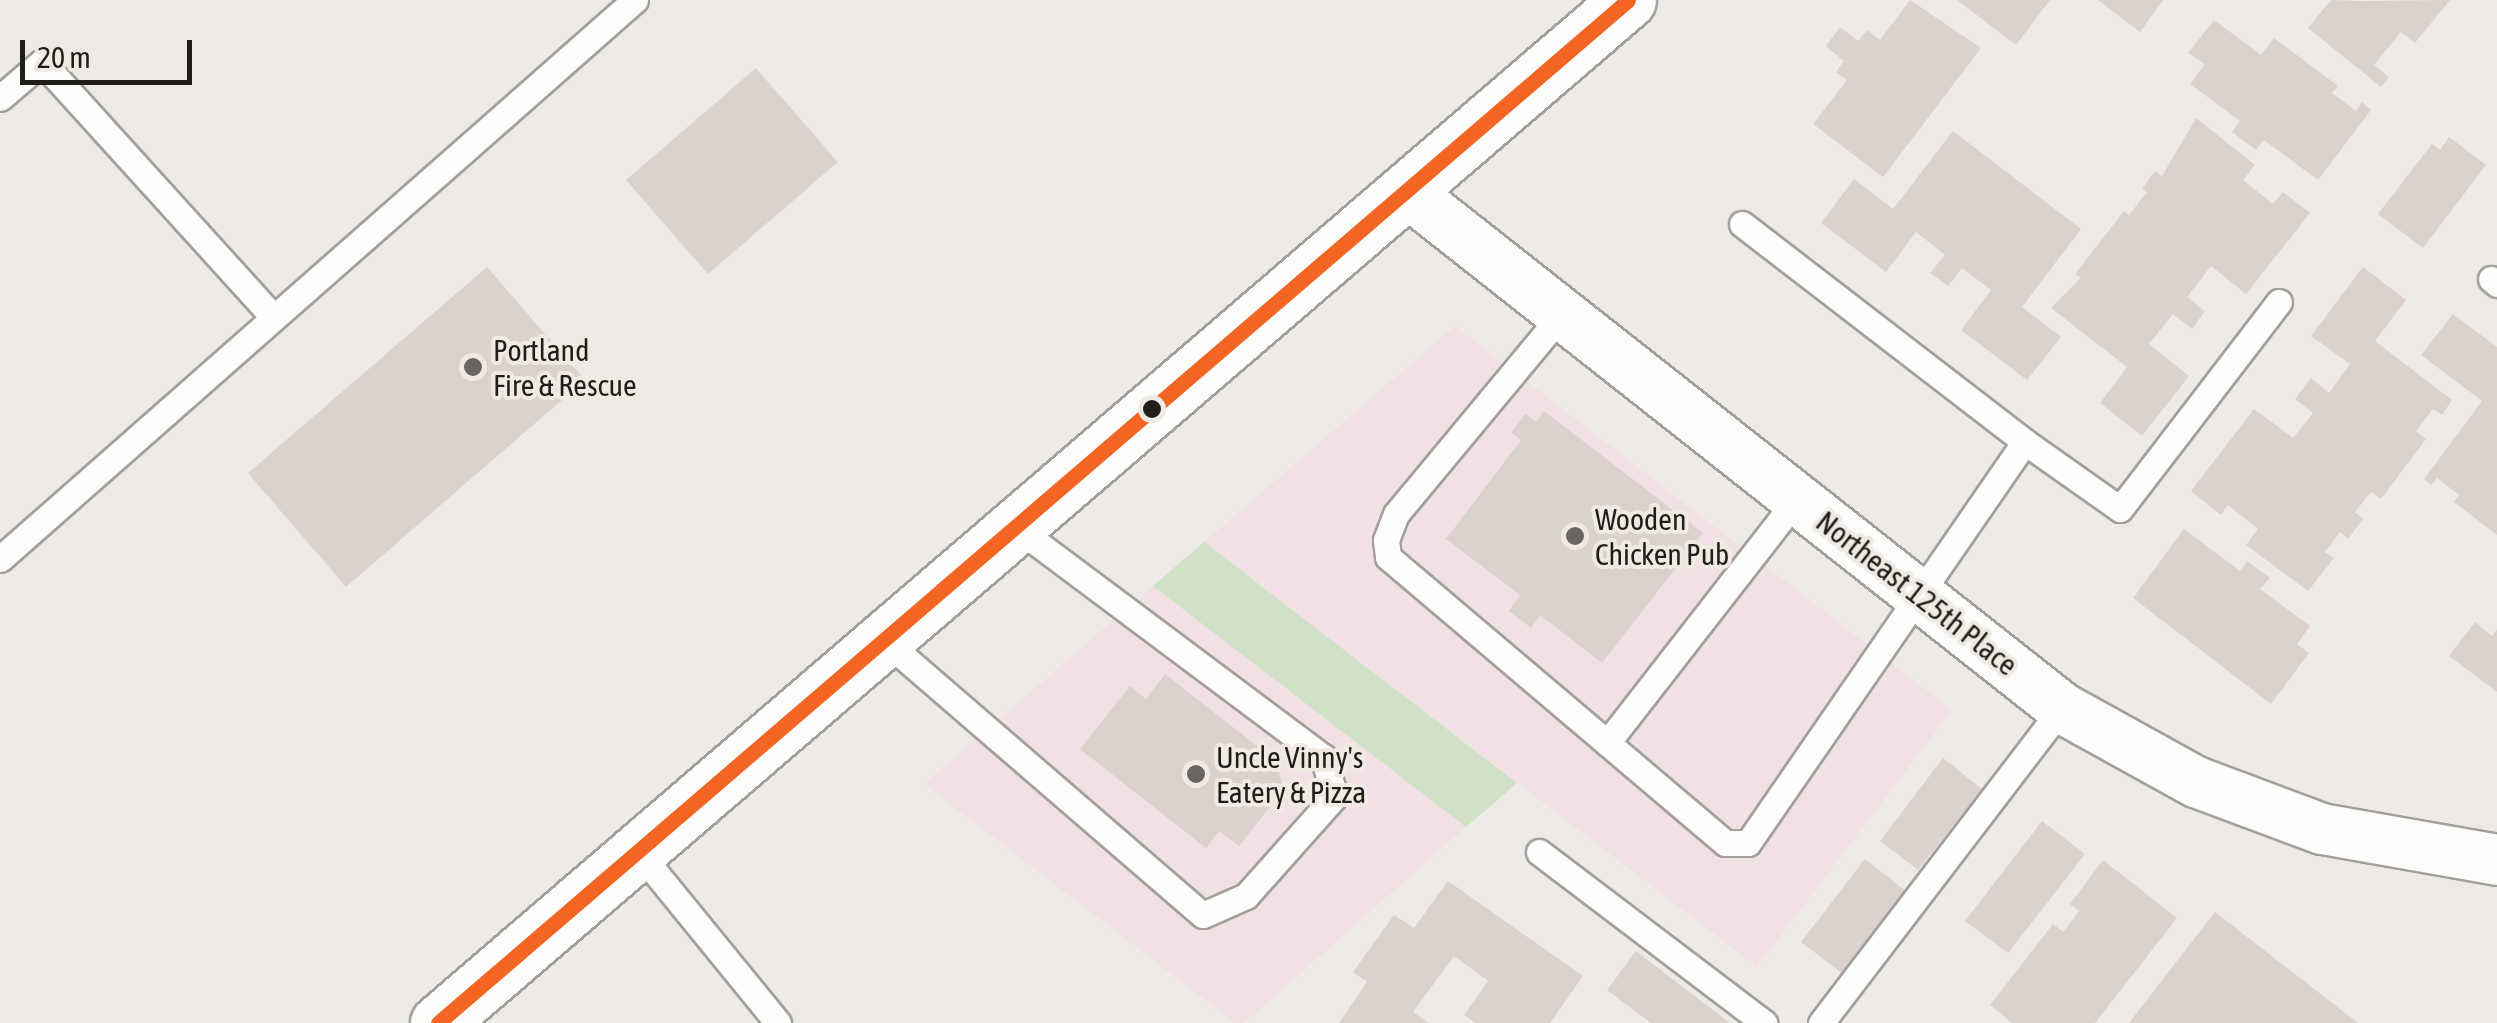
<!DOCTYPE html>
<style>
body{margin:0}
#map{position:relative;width:2497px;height:1023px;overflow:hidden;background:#eeeae7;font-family:"Asap Condensed",sans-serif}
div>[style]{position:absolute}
.commercial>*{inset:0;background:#f1e1e5}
.green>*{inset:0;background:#d0e1c8}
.building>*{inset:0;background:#dbd2cd}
.roads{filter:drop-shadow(2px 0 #a29f9c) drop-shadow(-2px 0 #a29f9c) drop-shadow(0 2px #a29f9c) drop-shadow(0 -2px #a29f9c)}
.lane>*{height:25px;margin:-12.5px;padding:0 12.5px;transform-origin:12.5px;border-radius:12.5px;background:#fcfcfb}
.street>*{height:50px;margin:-25px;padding:0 25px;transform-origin:25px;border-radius:25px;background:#fcfcfb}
.secondary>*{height:55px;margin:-27.5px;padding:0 27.5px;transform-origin:27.5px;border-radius:27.5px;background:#fcfcfb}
.bus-1>*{height:15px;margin:-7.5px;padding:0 7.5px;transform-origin:7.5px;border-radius:7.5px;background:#f26522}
.dots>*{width:28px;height:28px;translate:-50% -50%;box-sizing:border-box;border:5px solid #f1eae4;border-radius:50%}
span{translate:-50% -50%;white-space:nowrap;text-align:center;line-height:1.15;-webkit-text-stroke:8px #f1eae4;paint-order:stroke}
.poi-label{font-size:30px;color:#201e1b}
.left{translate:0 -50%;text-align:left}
.street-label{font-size:30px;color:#201e1b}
.scale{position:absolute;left:20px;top:40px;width:172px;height:45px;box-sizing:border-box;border:5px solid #201e1b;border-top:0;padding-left:12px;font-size:30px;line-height:35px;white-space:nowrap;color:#201e1b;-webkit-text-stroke:8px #f1eae4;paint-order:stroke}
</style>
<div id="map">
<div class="commercial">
<i style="clip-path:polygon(1455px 326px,1952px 710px,1757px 967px,1204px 542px)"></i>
<i style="clip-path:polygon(1153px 586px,1466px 827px,1244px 1023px,1235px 1023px,924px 784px)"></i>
</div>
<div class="green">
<i style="clip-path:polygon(1204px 542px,1517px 783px,1466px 827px,1153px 586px)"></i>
</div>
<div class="building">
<i style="clip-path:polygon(1910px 0,1981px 48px,1883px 177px,1813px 124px,1847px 80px,1836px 72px,1844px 61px,1826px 46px,1840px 27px,1858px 41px,1867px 30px,1880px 40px)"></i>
<i style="clip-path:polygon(1957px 0,2050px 0,2016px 45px)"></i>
<i style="clip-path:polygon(2098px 0,2163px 0,2140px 32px)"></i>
<i style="clip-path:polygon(2331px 0,2361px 1px,2450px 0,2415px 43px,2401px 32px,2374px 65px,2389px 77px,2381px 87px,2308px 28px)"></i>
<i style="clip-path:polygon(2214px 20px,2261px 55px,2274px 38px,2338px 86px,2332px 93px,2356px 111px,2362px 102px,2371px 110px,2318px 180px,2264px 140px,2256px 150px,2232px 132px,2240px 121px,2190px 84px,2205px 64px,2188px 53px)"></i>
<i style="clip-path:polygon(756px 68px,838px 162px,708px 274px,626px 180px)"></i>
<i style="clip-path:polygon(2196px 118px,2255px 165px,2243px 180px,2273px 204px,2283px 192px,2310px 213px,2246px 294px,2211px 266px,2187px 297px,2205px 311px,2192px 329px,2173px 314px,2149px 344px,2189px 376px,2142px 436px,2100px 403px,2127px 367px,2051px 308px,2081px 278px,2075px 274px,2124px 211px,2129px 215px,2147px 192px,2142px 189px,2155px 171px,2162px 176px)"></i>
<i style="clip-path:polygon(1953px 131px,2081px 229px,2022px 307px,2061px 337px,2027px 380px,1961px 330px,1991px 290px,1962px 268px,1948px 286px,1930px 273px,1945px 255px,1916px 232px,1886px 272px,1821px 223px,1854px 179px,1893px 209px)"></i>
<i style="clip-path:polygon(2449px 137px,2486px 165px,2423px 248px,2378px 214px,2432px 144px,2440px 150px)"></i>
<i style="clip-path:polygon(487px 267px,585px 380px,346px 587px,248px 473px)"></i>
<i style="clip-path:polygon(2363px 267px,2406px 300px,2375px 341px,2452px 400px,2442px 415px,2433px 409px,2416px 431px,2426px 439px,2381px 499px,2371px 492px,2355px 512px,2363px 519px,2348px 539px,2340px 532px,2325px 552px,2334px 558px,2308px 591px,2246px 545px,2258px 529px,2228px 505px,2221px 515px,2191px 491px,2254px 409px,2293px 438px,2313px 413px,2295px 399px,2311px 378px,2329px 393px,2350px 364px,2311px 336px)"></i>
<i style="clip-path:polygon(2453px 314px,2497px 347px,2497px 535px,2454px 502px,2459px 495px,2437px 478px,2431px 485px,2424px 479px,2482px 401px,2421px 355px)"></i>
<i style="clip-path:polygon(1544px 411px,1703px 533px,1602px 663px,1540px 615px,1531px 628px,1509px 611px,1520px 595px,1446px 539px,1521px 440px,1511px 433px,1525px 414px,1536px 422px)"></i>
<i style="clip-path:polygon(2184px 529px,2240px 571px,2247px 561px,2270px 578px,2260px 589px,2310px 626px,2297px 644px,2309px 653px,2271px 704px,2133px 598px)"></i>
<i style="clip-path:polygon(2475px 622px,2492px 636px,2497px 629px,2497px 692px,2449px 656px)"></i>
<i style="clip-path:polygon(1165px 674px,1275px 760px,1284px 789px,1239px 846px,1219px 831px,1206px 848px,1080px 749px,1130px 686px,1146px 699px)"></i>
<i style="clip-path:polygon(1943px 758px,1982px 789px,1918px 870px,1880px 841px)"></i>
<i style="clip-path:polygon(2042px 821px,2085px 854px,2008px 953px,1965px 921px)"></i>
<i style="clip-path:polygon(1865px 859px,1907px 892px,1843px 974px,1801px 942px)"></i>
<i style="clip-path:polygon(2103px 860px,2177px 918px,2095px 1023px,2012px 1023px,1990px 1005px,2053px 924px,2063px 932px,2079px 911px,2070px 904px)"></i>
<i style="clip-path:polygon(1448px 881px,1583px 976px,1550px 1023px,1476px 1023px,1464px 1015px,1488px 981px,1454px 956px,1413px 1012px,1429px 1023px,1339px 1023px,1367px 982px,1353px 972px,1394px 915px,1414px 928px)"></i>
<i style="clip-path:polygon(2215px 912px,2358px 1023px,2129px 1023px)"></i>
<i style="clip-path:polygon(1636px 951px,1730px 1023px,1651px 1023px,1607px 990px)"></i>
</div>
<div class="roads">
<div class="lane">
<i style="left:0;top:98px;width:55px;rotate:-40.6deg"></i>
<i style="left:42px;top:62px;width:345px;rotate:47.8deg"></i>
<i style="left:1742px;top:224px;width:357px;rotate:37.6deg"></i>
<i style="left:2491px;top:279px;width:8px;rotate:40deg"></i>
<i style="left:1563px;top:313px;width:261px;rotate:129.7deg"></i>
<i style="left:1396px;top:514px;width:28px;rotate:111deg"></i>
<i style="left:1386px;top:540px;width:17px;rotate:83deg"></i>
<i style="left:1388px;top:557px;width:442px;rotate:40.3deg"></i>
<i style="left:1725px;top:843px;width:23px"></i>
<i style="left:1748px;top:843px;width:487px;rotate:-55.4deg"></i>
<i style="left:2025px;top:442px;width:116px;rotate:35.2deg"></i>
<i style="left:2120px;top:509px;width:261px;rotate:-52.5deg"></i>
<i style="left:0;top:559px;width:846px;rotate:-41.36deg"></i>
<i style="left:884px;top:640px;width:421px;rotate:40.8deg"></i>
<i style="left:1203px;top:915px;width:47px;rotate:-23.8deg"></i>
<i style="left:1246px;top:896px;width:134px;rotate:-48.3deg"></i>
<i style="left:1335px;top:796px;width:41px;rotate:-107.1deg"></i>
<i style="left:1323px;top:757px;width:384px;rotate:-143.2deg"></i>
<i style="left:1607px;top:743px;width:309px;rotate:-52.1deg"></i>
<i style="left:637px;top:850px;width:223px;rotate:50.8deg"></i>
<i style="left:1539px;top:852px;width:283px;rotate:37.2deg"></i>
<i style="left:1821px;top:1023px;width:397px;rotate:-52.6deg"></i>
</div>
<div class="street">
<i style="left:1406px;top:191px;width:835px;rotate:38.24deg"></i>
<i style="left:2062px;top:708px;width:153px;rotate:28.9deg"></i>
<i style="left:2196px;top:782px;width:134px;rotate:20.5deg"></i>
<i style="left:2322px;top:829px;width:178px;rotate:10deg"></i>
</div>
<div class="secondary">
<i style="left:438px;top:1023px;width:1569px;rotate:-40.68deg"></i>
</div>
</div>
<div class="bus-1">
<i style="left:438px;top:1023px;width:1569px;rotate:-40.68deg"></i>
</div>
<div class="dots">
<i style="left:473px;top:367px;background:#686562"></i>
<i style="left:1152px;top:409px;background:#201e1b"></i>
<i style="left:1575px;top:536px;background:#686562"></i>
<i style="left:1196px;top:774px;background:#686562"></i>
</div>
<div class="poi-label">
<span class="left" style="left:493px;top:367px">Portland<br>Fire &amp; Rescue</span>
<span class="left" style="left:1595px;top:536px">Wooden<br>Chicken Pub</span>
<span class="left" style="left:1216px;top:774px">Uncle Vinny's<br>Eatery &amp; Pizza</span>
</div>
<div class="street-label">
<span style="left:1917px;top:593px;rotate:38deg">Northeast 125th Place</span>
</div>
<div class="scale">20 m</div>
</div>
